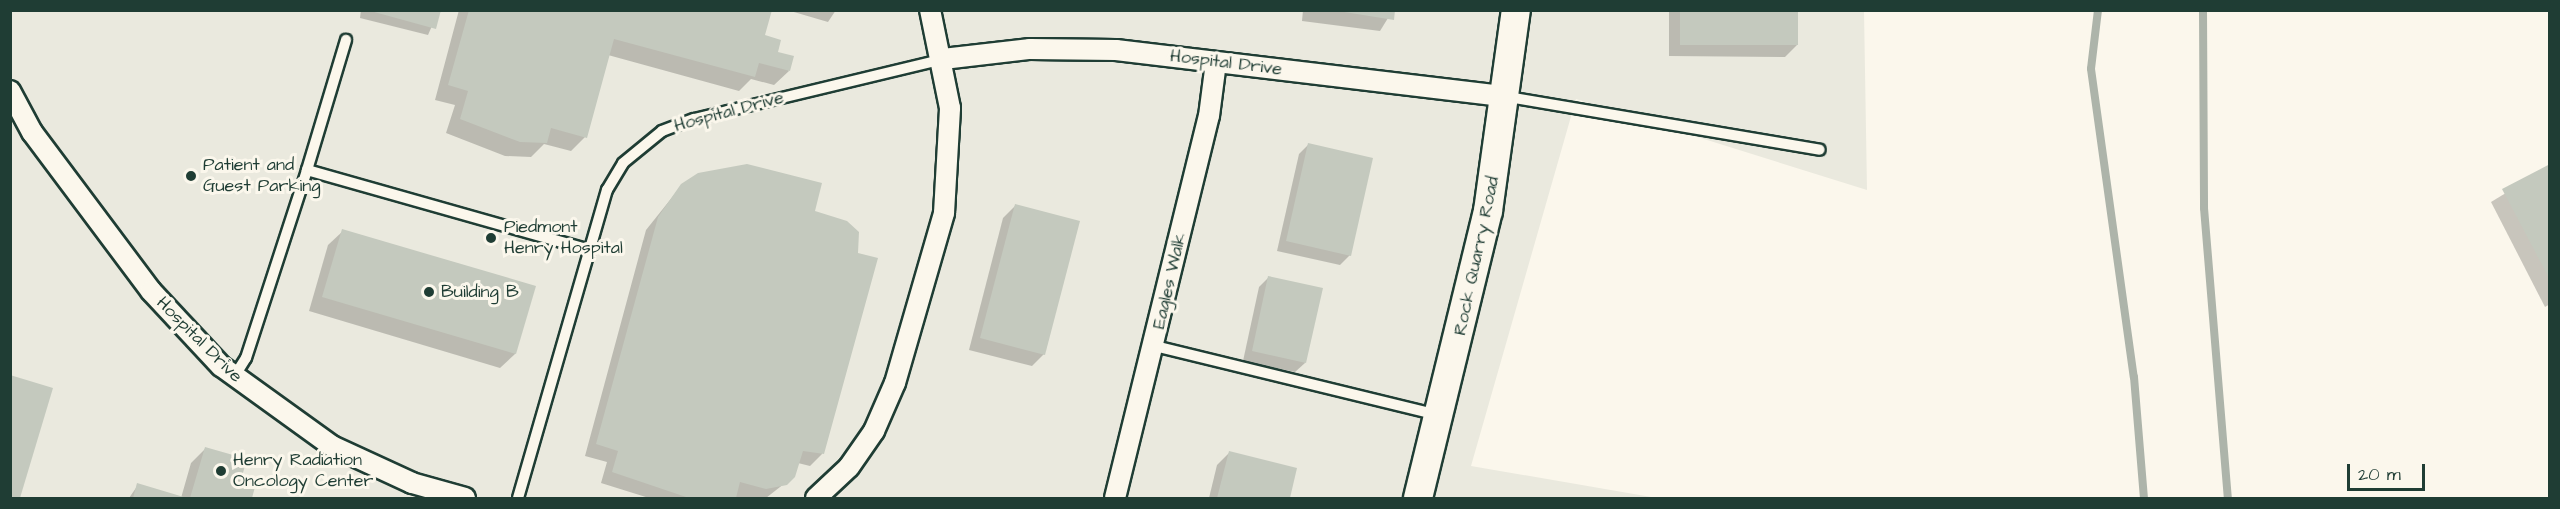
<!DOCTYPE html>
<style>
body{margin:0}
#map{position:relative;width:2560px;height:509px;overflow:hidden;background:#fbf7ec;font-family:"Architects Daughter",sans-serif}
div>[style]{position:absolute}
.built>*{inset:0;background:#eae9de}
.shadow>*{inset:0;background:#0003}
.stream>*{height:8px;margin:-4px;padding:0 4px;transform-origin:4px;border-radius:4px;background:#adb4aa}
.building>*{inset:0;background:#c4c9be}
.roads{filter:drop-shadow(2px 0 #1f3d34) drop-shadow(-2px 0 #1f3d34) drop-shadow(0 2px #1f3d34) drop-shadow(0 -2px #1f3d34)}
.lane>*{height:10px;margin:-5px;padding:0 5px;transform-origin:5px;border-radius:5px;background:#fbf7ec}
.street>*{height:20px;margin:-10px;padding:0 10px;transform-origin:10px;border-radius:10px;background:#fbf7ec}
.secondary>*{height:28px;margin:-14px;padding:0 14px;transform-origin:14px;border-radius:14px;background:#fbf7ec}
.dots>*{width:16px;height:16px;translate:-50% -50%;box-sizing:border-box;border:3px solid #fbf7ec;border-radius:50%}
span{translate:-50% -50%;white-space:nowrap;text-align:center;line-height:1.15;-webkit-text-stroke:6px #fbf7ec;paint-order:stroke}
.street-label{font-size:18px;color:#1f3d34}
.poi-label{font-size:18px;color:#1f3d34}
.left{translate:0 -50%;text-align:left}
.frame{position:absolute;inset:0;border:12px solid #1f3d34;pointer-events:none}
.scale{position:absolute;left:2347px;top:464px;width:78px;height:27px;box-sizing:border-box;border:3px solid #1f3d34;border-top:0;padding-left:8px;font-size:18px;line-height:21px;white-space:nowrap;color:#1f3d34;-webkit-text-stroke:4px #fbf7ec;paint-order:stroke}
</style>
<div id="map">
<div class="built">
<i style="clip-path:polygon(10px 11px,1864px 11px,1867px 190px,1576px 99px,1471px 466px,1657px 498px,11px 498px)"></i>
</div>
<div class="shadow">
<i style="clip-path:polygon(361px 10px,439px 10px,428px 35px,360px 18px)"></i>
<i style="clip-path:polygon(459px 10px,771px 10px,764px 36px,789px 71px,774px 85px,751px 79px,739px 91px,608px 55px,585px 137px,571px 151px,544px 144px,531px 157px,505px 156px,446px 133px,455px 105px,435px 100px)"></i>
<i style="clip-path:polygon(787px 10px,790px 11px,836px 10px,828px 22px)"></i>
<i style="clip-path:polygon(1303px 10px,1393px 10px,1380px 31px,1302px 21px)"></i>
<i style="clip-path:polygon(1669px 10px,1797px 10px,1797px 45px,1785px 57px,1669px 56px)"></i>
<i style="clip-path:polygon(1308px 145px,1350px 255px,1340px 265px,1277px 251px,1299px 154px)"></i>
<i style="clip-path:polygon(2550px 166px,2550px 304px,2545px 307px,2491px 202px)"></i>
<i style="clip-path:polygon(682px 185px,813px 212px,822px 454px,810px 466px,798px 463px,794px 476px,766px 498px,649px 498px,601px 483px,607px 462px,585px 456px,646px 230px)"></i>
<i style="clip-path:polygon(1015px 206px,1044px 354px,1032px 366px,969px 350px,1003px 218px)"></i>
<i style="clip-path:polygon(343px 231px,534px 287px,515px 354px,500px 368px,309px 311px,328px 245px)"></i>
<i style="clip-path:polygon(1269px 277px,1305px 363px,1295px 372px,1243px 361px,1259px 287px)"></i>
<i style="clip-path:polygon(205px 449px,238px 484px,253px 488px,250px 498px,129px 498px,138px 485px,181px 498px,191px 463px)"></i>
<i style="clip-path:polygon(1229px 453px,1296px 469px,1288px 498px,1209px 498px,1217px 465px)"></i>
</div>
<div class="stream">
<i style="left:2098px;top:10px;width:59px;rotate:96.8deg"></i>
<i style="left:2091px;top:69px;width:311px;rotate:82.1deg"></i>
<i style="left:2134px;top:377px;width:121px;rotate:85.3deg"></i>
<i style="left:2203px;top:10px;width:198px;rotate:89.7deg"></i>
<i style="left:2204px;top:208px;width:291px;rotate:85.3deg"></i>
</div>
<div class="building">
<i style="clip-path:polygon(367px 10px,441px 10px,436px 29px)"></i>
<i style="clip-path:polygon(469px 10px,772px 10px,765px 35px,781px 40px,778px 52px,794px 56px,790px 71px,759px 63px,755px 77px,614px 39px,587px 138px,551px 128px,547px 143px,520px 142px,460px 119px,468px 91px,448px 85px)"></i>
<i style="clip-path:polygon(1332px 10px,1395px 10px,1394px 20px)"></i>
<i style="clip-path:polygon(1680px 10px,1798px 10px,1798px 45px,1680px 45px)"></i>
<i style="clip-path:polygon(1308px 143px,1373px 158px,1351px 256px,1286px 241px)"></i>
<i style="clip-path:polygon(747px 164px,822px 183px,815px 211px,847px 221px,859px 232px,858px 253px,878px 258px,824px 454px,803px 451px,795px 477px,787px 485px,766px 489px,740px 482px,736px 498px,689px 498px,612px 472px,618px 451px,596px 444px,658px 217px,681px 184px,698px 173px)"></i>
<i style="clip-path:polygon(2550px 164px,2550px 280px,2502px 189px)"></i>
<i style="clip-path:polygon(1015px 204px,1080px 221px,1045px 355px,980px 338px)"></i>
<i style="clip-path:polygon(342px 229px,536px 286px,516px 354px,322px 297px)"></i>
<i style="clip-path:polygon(1268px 276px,1323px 288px,1306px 363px,1252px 351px)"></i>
<i style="clip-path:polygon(10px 375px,53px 388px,20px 498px,10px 498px)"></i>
<i style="clip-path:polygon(205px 447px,247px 459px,240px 483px,255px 487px,252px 498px,190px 498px)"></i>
<i style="clip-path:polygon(1229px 451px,1297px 468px,1290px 498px,1217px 498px)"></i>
<i style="clip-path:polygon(137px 483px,187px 498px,133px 498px)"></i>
</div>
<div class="roads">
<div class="lane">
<i style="left:1508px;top:97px;width:316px;rotate:9.6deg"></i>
<i style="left:307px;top:170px;width:136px;rotate:-73.3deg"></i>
<i style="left:1155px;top:346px;width:290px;rotate:13.7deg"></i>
<i style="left:234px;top:377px;width:22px;rotate:-58deg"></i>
<i style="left:246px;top:358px;width:198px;rotate:-72deg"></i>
<i style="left:307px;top:170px;width:294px;rotate:15.8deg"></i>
<i style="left:518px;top:498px;width:321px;rotate:-73.9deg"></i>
<i style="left:607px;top:190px;width:31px;rotate:-59deg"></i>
<i style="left:623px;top:163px;width:50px;rotate:-39.4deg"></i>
<i style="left:662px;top:131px;width:34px;rotate:-21deg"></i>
<i style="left:694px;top:119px;width:256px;rotate:-13.5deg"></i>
</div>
<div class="street">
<i style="left:943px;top:59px;width:88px;rotate:-6.6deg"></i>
<i style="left:1030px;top:49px;width:86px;rotate:0.7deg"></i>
<i style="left:1116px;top:50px;width:395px;rotate:6.8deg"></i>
<i style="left:10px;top:91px;width:47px;rotate:61.8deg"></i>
<i style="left:32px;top:132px;width:199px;rotate:53.2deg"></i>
<i style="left:151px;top:291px;width:103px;rotate:47deg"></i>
<i style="left:221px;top:366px;width:137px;rotate:35.8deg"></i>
<i style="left:332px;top:446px;width:88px;rotate:24.8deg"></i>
<i style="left:412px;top:483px;width:55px;rotate:15.8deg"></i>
<i style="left:816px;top:498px;width:45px;rotate:-43.2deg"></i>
<i style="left:849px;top:467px;width:44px;rotate:-55.2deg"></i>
<i style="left:874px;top:431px;width:52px;rotate:-66.4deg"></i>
<i style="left:895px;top:383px;width:177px;rotate:-73.9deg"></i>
<i style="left:944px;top:213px;width:105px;rotate:-86.7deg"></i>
<i style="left:950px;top:108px;width:100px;rotate:-101.5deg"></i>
<i style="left:1115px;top:498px;width:393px;rotate:-76.2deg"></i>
<i style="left:1209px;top:116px;width:54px;rotate:-82.6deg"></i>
</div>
<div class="secondary">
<i style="left:1418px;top:498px;width:295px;rotate:-76.3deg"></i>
<i style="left:1488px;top:211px;width:203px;rotate:-82.1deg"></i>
</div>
</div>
<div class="dots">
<i style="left:191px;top:176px;background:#1f3d34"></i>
<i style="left:491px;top:238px;background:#1f3d34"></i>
<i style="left:429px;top:292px;background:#1f3d34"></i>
<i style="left:221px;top:471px;background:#1f3d34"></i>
</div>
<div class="street-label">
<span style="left:1226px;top:63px;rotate:7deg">Hospital Drive</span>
<span style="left:729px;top:112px;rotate:-15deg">Hospital Drive</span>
<span style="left:1477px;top:256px;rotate:-78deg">Rock Quarry Road</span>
<span style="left:1170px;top:281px;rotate:-77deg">Eagles Walk</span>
<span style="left:199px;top:340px;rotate:45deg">Hospital Drive</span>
</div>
<div class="poi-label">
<span class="left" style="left:203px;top:176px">Patient and<br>Guest Parking</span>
<span class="left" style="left:504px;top:238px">Piedmont<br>Henry Hospital</span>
<span class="left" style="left:441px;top:292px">Building B</span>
<span class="left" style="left:233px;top:471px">Henry Radiation<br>Oncology Center</span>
</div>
<div class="frame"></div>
<div class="scale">20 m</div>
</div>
